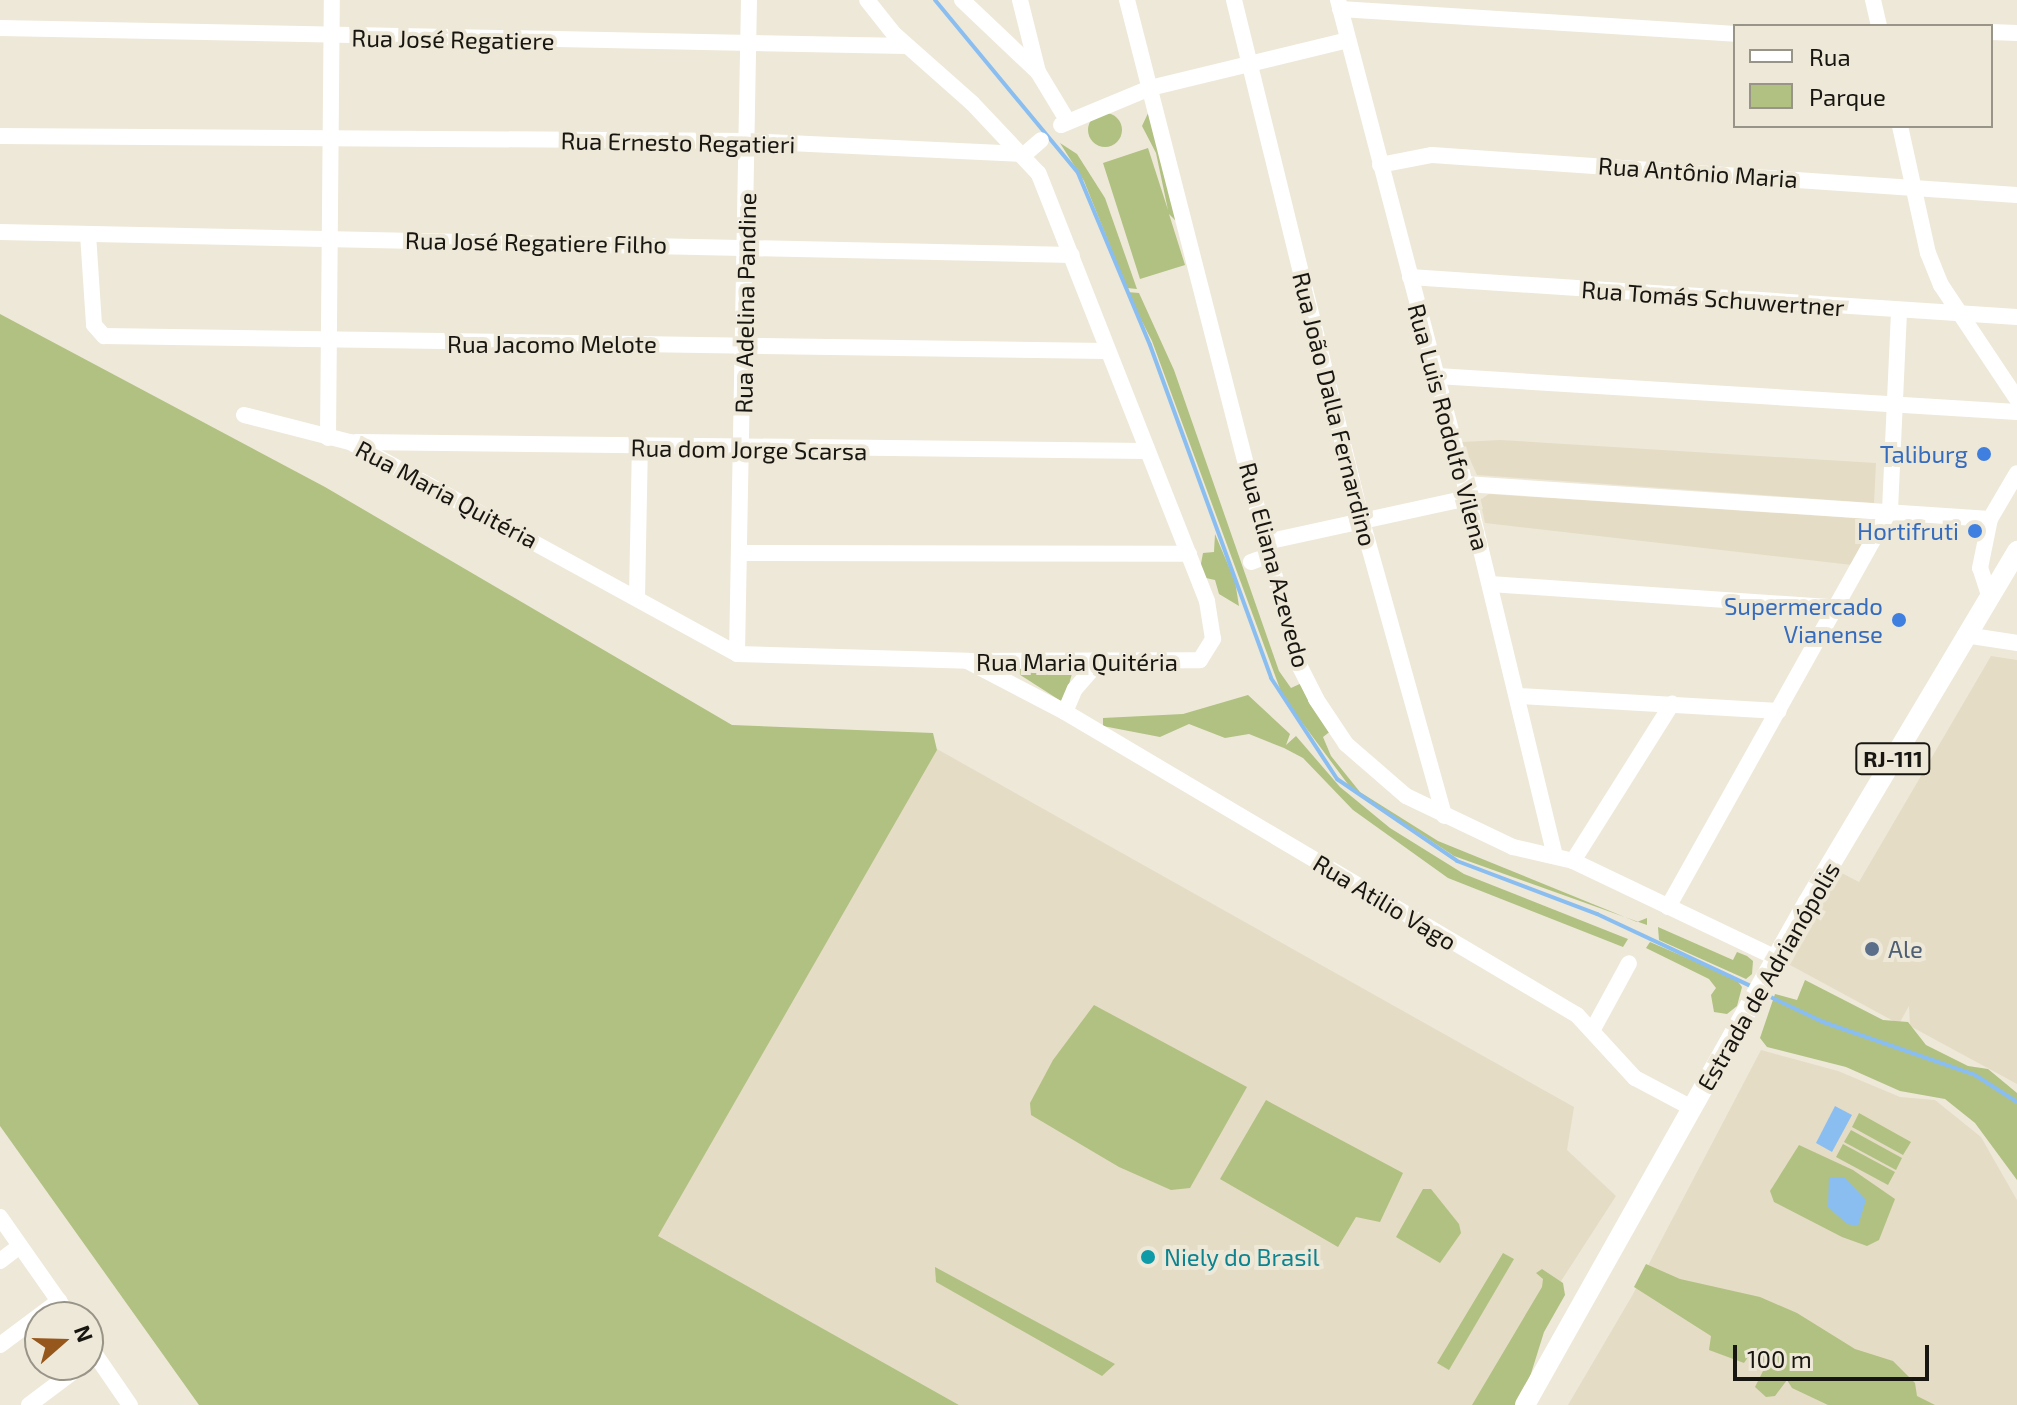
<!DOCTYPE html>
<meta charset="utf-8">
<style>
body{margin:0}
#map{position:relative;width:2017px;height:1405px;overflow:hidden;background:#eee8d8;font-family:"Exo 2",sans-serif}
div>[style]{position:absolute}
.built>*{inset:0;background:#e5dcc5}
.green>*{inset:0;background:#b0c182}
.round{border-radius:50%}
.water>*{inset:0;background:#8bbef0}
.stream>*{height:4px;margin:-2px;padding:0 2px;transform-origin:2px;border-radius:2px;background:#8bbef0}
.minor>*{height:16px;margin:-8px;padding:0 8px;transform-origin:8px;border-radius:8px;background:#fff}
.major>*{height:20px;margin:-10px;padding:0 10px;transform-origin:10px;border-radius:10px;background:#fff}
.dots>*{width:22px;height:22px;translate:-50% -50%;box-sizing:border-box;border:4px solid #eee8d8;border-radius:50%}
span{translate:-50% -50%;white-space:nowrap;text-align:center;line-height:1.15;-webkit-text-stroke:8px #eee8d8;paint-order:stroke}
.shield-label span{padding:2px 6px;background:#eee8d8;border:2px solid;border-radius:6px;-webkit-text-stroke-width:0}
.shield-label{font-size:22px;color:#181610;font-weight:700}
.street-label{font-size:24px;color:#181610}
.shop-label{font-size:24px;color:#366cbe}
.right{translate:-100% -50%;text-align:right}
.service-label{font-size:24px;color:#4e5e75}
.left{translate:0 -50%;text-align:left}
.culture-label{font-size:24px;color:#0d838f}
.legend{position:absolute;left:1733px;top:24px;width:260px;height:104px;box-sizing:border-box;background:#eee8d8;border:2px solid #989488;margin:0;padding:10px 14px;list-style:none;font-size:24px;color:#181610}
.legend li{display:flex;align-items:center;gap:16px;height:40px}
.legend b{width:40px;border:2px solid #989488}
.north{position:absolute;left:24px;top:1301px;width:80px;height:80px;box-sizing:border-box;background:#eee8d8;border:2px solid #989488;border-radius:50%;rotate:70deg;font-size:22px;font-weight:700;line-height:32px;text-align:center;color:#181610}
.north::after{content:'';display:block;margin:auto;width:28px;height:36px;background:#96571d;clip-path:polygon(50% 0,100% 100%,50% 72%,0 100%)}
.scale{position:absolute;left:1733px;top:1345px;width:196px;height:36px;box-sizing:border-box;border:4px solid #181610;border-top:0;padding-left:10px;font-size:24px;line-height:28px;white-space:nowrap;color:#181610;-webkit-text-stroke:6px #eee8d8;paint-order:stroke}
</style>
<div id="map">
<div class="built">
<i style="clip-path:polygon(1500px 440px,1876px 463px,1874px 503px,1477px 475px,1462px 442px)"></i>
<i style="clip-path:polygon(1489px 494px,1868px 519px,1873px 521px,1852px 565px,1485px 523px,1480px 500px)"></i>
<i style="clip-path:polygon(1991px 656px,2017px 660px,2017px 1084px,1910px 1026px,1909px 1006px,1899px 1024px,1777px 958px,1832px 868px,1859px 882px)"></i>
<i style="clip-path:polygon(937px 749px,1574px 1107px,1567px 1150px,1616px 1196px,1481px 1405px,959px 1405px,657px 1236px)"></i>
<i style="clip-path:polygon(1761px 1050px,1838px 1071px,1900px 1097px,1935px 1100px,1981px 1137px,2017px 1200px,2017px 1405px,1568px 1405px,1632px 1296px)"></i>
</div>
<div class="green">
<i style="clip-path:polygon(1150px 109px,1176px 221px,1169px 214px,1185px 265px,1140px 279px,1103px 163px,1148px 148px,1168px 210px,1156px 153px,1142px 126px)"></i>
<i class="round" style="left:1088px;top:113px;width:34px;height:34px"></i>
<i style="clip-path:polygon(1060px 143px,1077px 154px,1105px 198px,1137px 289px,1127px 288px,1084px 181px)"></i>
<i style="clip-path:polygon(1127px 292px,1139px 293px,1174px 370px,1279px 671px,1291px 688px,1304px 682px,1332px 730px,1323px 737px,1331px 756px,1360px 792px,1438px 841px,1637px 922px,1647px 918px,1647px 925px,1454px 856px,1350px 787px,1283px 697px,1152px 341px)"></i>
<i style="clip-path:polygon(0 314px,325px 487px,732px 725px,933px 733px,937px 750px,658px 1236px,959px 1405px,199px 1405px,0 1126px)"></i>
<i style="clip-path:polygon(1215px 534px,1235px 581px,1239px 606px,1219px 594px,1215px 580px,1206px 578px,1200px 569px,1203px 553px,1214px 552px)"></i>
<i style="clip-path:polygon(1074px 666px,1064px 703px,1011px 669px)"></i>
<i style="clip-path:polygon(1248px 695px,1290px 734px,1286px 745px,1296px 736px,1340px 787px,1390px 828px,1464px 874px,1628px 939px,1623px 947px,1448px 878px,1353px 810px,1303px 758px,1284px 748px,1249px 734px,1225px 738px,1189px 724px,1160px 737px,1103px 726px,1103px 718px,1183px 714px)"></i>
<i style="clip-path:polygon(1658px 927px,1733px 960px,1737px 952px,1747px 956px,1753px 961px,1752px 974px,1746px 979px,1659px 940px)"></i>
<i style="clip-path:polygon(1650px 942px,1736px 979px,1742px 987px,1737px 1006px,1727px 1014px,1714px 1012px,1711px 995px,1716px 988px,1709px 979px,1646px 948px)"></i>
<i style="clip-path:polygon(1805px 980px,1883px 1020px,1908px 1022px,1926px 1045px,1968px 1066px,1988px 1069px,2017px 1093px,2017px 1180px,1975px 1123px,1945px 1099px,1900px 1091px,1846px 1067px,1767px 1047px,1760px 1038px,1775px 994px,1797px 1000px)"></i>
<i style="clip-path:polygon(1094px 1005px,1247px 1087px,1190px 1188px,1171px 1190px,1119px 1167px,1031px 1115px,1030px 1103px,1053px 1060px)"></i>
<i style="clip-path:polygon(1266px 1100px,1403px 1173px,1380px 1222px,1356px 1217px,1338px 1247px,1220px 1179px)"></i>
<i style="clip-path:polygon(1859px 1113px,1911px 1142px,1903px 1155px,1852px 1127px)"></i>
<i style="clip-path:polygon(1851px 1130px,1902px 1158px,1896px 1170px,1844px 1142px)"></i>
<i style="clip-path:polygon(1843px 1144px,1895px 1172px,1888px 1185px,1836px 1157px)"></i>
<i style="clip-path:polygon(1799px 1145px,1853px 1170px,1895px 1199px,1879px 1240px,1867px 1246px,1842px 1237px,1774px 1202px,1770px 1191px)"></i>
<i style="clip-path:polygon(1423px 1189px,1431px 1189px,1459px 1224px,1461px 1233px,1440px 1263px,1396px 1237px)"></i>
<i style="clip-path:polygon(1503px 1253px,1514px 1259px,1449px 1370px,1437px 1363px)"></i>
<i style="clip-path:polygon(1646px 1264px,1680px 1279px,1760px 1297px,1797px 1313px,1855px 1349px,1893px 1361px,1915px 1383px,1917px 1396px,1935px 1405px,1828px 1405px,1792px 1388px,1787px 1380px,1775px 1396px,1766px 1397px,1755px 1387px,1765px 1367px,1748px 1357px,1744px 1363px,1709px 1350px,1711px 1336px,1634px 1287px)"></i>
<i style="clip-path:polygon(935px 1267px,1115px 1364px,1102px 1376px,936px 1282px)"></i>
<i style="clip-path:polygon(1542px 1269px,1563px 1283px,1565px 1295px,1544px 1332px,1529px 1380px,1515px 1405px,1472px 1405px,1542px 1287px,1543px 1279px,1536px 1273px)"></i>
</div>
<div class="water">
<i style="clip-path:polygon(1835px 1106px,1852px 1115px,1832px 1152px,1816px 1143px)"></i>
<i style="clip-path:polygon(1829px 1177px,1844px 1177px,1866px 1200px,1858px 1226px,1847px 1224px,1828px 1207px)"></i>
</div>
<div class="stream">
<i style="left:935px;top:0;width:224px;rotate:50.4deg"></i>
<i style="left:1078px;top:173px;width:186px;rotate:67.3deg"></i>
<i style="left:1150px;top:345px;width:354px;rotate:70deg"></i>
<i style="left:1271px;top:678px;width:121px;rotate:56.8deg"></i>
<i style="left:1337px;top:779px;width:145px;rotate:34.3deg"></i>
<i style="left:1457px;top:861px;width:150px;rotate:20.7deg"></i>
<i style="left:1597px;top:914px;width:170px;rotate:25.1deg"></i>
<i style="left:1762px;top:993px;width:68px;rotate:25.4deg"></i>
<i style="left:1823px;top:1022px;width:161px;rotate:19.2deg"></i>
<i style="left:1975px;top:1075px;width:50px;rotate:32.7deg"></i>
</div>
<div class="minor">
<i style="left:962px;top:0;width:105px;rotate:43.5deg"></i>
<i style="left:1020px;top:0;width:74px;rotate:76deg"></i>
<i style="left:1038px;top:72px;width:56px;rotate:58.9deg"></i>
<i style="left:1127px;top:0;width:584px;rotate:75.63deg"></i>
<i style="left:1272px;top:566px;width:103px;rotate:74.7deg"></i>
<i style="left:1299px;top:665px;width:38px;rotate:63deg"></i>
<i style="left:1316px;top:699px;width:54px;rotate:56.3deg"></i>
<i style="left:1346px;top:744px;width:79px;rotate:40.9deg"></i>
<i style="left:1406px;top:796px;width:119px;rotate:25.5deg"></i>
<i style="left:1513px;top:847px;width:62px;rotate:13.1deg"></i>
<i style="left:1573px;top:861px;width:225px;rotate:25.5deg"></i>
<i style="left:1234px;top:0;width:541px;rotate:76.2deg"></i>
<i style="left:1363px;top:525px;width:302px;rotate:74.4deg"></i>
<i style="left:1338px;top:0;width:500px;rotate:75.3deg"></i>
<i style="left:1465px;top:484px;width:383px;rotate:76.4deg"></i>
<i style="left:1873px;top:0;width:27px;rotate:77deg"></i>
<i style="left:1340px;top:9px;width:396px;rotate:3.6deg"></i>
<i style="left:0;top:28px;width:907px;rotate:1.14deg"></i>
<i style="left:1991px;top:32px;width:26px;rotate:2deg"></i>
<i style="left:1061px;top:125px;width:96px;rotate:-22.6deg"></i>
<i style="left:1150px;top:88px;width:204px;rotate:-13.6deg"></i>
<i style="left:1900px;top:126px;width:130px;rotate:77.6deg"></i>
<i style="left:1928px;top:253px;width:35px;rotate:68deg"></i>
<i style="left:1941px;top:285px;width:137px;rotate:56.3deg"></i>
<i style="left:0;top:136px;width:748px;rotate:0.38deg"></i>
<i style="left:748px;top:141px;width:277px;rotate:2.7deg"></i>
<i style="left:1025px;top:154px;width:21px;rotate:-41deg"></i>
<i style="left:1380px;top:165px;width:53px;rotate:-10.9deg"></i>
<i style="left:1432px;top:155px;width:586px;rotate:3.91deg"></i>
<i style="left:0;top:232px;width:1072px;rotate:1.23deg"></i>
<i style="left:88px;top:234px;width:91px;rotate:86.2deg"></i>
<i style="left:94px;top:325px;width:15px;rotate:48deg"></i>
<i style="left:104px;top:336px;width:1002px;rotate:0.86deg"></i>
<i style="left:1410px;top:277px;width:608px;rotate:3.77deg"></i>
<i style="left:1437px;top:376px;width:581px;rotate:3.55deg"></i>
<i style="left:244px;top:415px;width:109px;rotate:14.3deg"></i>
<i style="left:350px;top:442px;width:441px;rotate:28.7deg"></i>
<i style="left:737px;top:654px;width:231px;rotate:1.7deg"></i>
<i style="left:968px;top:661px;width:232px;rotate:-0.2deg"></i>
<i style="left:1200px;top:660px;width:25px;rotate:-58deg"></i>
<i style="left:1213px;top:639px;width:38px;rotate:-99deg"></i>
<i style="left:1207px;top:601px;width:460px;rotate:-111.5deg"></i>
<i style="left:1038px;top:173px;width:96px;rotate:-133.3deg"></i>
<i style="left:972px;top:103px;width:104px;rotate:-138.5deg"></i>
<i style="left:894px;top:34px;width:43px;rotate:-128.5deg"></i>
<i style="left:328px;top:438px;width:438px;rotate:-89.5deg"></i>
<i style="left:356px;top:442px;width:791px;rotate:0.65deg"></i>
<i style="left:1465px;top:484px;width:526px;rotate:3.81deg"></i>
<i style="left:1266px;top:542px;width:206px;rotate:-12.3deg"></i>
<i style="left:739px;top:553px;width:450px;rotate:0.1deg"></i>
<i style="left:1251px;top:562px;width:20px;rotate:-20deg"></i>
<i style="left:1490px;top:584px;width:350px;rotate:3.9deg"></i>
<i style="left:1989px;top:595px;width:28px;rotate:-108deg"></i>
<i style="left:1980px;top:568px;width:50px;rotate:-78.5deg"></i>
<i style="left:1990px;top:519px;width:53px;rotate:-59.6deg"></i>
<i style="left:637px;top:598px;width:150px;rotate:-88.9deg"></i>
<i style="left:1965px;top:635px;width:53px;rotate:8.7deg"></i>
<i style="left:737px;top:654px;width:654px;rotate:-88.95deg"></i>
<i style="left:969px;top:662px;width:108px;rotate:27.5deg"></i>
<i style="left:1065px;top:712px;width:595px;rotate:30.62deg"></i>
<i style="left:1577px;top:1015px;width:86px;rotate:47.4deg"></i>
<i style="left:1635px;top:1078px;width:64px;rotate:27.8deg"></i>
<i style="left:1518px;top:696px;width:261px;rotate:3.3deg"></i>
<i style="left:1065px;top:712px;width:25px;rotate:-67deg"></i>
<i style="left:1075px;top:689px;width:38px;rotate:-49deg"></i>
<i style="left:1573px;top:861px;width:186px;rotate:-57.8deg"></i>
<i style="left:1668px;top:907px;width:455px;rotate:-60.8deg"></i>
<i style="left:1890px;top:510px;width:198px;rotate:-87.4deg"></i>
<i style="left:1592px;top:1031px;width:77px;rotate:-61.4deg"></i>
<i style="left:0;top:1217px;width:122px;rotate:55deg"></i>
<i style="left:0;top:1261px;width:25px;rotate:-37deg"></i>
<i style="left:88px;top:1344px;width:74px;rotate:55.5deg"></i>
<i style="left:0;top:1345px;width:74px;rotate:-36.7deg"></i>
<i style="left:29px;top:1405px;width:66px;rotate:-37deg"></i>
</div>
<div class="major">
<i style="left:1525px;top:1405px;width:577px;rotate:-60.64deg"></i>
<i style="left:1808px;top:902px;width:409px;rotate:-59.2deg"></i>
</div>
<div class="dots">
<i style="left:1984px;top:454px;background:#3f7fe0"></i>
<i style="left:1975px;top:531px;background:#3f7fe0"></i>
<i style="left:1899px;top:620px;background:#3f7fe0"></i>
<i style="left:1872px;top:949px;background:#5c6f8a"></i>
<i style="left:1148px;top:1257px;background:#0f9aa8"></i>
</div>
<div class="shield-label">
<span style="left:1893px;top:759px">RJ-111</span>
</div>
<div class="street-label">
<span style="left:453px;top:39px;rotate:1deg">Rua José Regatiere</span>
<span style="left:678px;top:142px;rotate:1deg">Rua Ernesto Regatieri</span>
<span style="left:1698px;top:172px;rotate:4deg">Rua Antônio Maria</span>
<span style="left:536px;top:242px;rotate:1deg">Rua José Regatiere Filho</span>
<span style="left:1713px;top:298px;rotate:4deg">Rua Tomás Schuwertner</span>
<span style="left:745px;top:303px;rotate:-89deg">Rua Adelina Pandine</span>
<span style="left:552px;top:344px">Rua Jacomo Melote</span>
<span style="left:1335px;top:409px;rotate:76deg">Rua João Dalla Fernardino</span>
<span style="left:1449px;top:427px;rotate:75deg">Rua Luis Rodolfo Vilena</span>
<span style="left:749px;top:449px;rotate:1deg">Rua dom Jorge Scarsa</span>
<span style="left:447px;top:494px;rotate:28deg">Rua Maria Quitéria</span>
<span style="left:1275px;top:565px;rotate:75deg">Rua Eliana Azevedo</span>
<span style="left:1077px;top:662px">Rua Maria Quitéria</span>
<span style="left:1385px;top:902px;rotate:31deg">Rua Atilio Vago</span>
<span style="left:1768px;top:976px;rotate:-60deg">Estrada de Adrianópolis</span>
</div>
<div class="shop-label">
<span class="right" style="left:1968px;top:454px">Taliburg</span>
<span class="right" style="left:1959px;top:531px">Hortifruti</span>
<span class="right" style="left:1883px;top:620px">Supermercado<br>Vianense</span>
</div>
<div class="service-label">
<span class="left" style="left:1888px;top:949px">Ale</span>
</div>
<div class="culture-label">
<span class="left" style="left:1164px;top:1257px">Niely do Brasil</span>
</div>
<ul class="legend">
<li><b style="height:10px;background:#fff"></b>Rua</li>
<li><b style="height:22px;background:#b0c182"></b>Parque</li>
</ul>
<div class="north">N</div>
<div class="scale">100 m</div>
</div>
